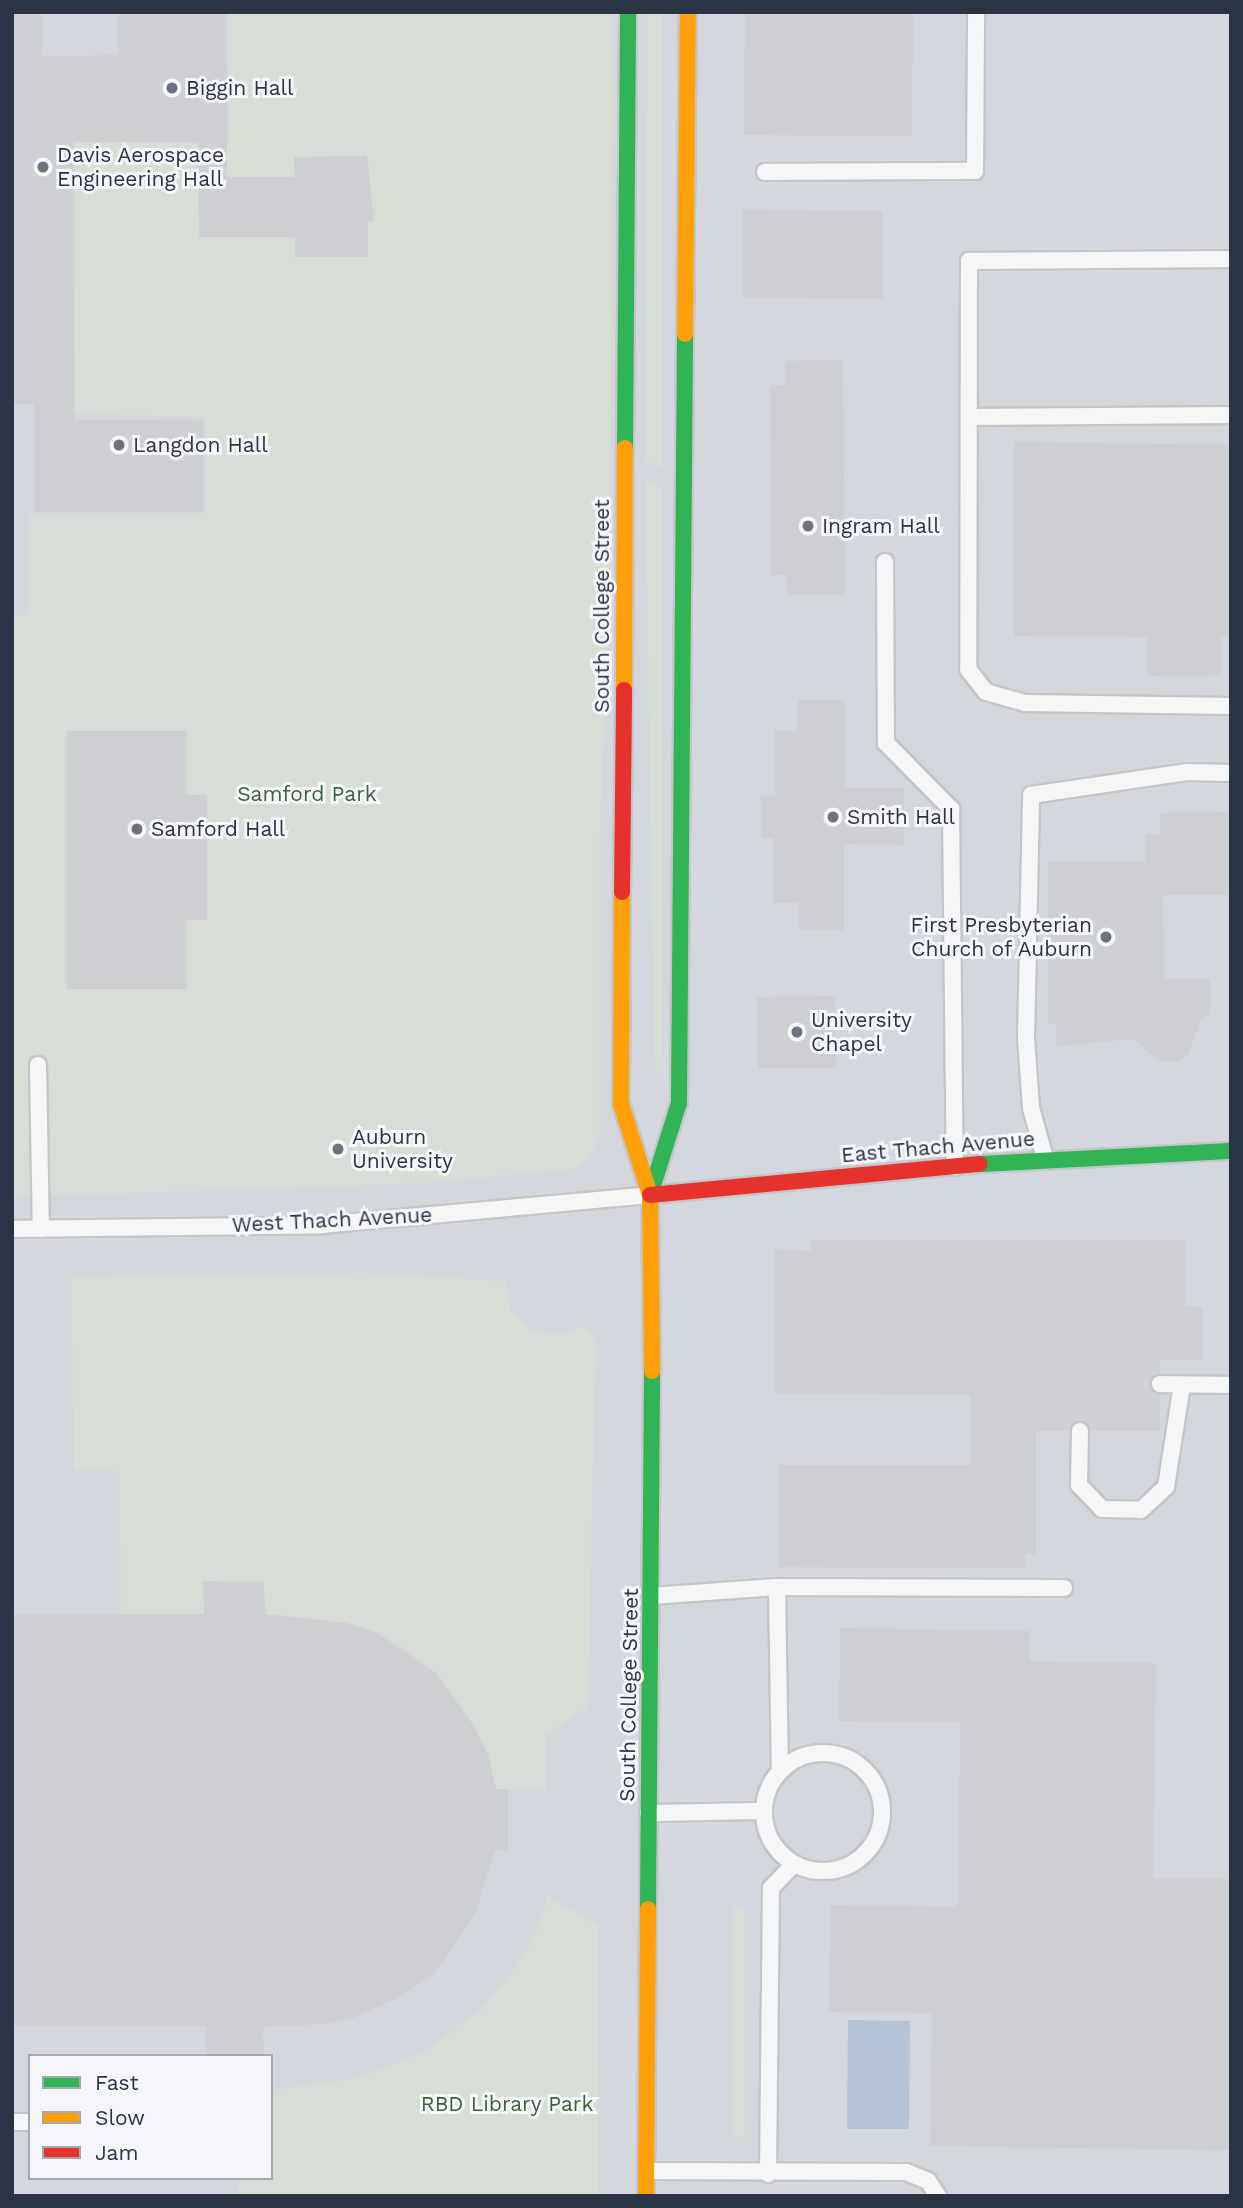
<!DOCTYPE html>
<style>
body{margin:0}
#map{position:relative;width:1243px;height:2208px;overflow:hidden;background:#e6e8ea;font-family:"Work Sans",sans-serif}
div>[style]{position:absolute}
.built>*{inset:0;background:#d4d7dd}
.green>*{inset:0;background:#d6ded6}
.water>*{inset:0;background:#b4c4d5}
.building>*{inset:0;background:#ced0d3}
.roads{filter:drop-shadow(2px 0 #c4c6c8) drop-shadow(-2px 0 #c4c6c8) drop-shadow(0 2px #c4c6c8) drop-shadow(0 -2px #c4c6c8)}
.lane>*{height:16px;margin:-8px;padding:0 8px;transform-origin:8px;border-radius:8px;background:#f5f6f7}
.lane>.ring{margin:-8px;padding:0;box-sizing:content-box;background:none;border:16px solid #f5f6f7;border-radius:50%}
.fast>*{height:16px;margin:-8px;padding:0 8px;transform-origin:8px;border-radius:8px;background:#30b455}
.slow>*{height:16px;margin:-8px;padding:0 8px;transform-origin:8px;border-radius:8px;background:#ff9f0a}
.jam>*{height:16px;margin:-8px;padding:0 8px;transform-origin:8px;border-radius:8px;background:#e5322d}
.dots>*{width:19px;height:19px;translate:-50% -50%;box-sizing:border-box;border:4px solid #f4f6f9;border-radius:50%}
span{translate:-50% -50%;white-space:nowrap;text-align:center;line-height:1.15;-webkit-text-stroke:6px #f4f6f9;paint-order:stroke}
.poi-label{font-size:21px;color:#2b3445}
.left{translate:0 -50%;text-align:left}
.right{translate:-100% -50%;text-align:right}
.street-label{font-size:21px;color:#2b3445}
.park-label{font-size:21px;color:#3f6138}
.frame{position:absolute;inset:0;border:14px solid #2b3445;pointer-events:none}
.legend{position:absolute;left:28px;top:2054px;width:245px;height:126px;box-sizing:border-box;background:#f4f6f9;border:2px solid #a4a8b1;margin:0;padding:9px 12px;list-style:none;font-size:21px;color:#2b3445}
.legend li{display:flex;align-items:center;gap:14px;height:35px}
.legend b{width:35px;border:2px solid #a4a8b1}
</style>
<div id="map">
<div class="built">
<i style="clip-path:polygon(evenodd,12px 12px,1231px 12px,1231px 2196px,12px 2196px,12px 12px,30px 2056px,271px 2056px,271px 2178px,30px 2178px,30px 2056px)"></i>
</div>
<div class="green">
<i style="clip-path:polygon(229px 12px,612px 12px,610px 591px,600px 824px,599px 1135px,588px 1160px,578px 1168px,433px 1183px,12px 1197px,12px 615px,29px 615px,29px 516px,205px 514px,206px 418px,75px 413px,75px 141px,229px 144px)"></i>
<i style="clip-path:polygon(647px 12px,662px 12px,662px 468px,646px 461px)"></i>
<i style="clip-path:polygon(645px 478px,662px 488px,663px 1072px,655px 1071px)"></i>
<i style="clip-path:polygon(366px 1273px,506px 1281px,511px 1312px,534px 1331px,562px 1335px,584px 1325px,596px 1339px,588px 1706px,546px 1736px,546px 1790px,496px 1789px,488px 1754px,474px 1726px,436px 1673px,412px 1654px,377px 1633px,347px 1623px,266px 1614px,263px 1583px,204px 1581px,204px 1614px,121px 1614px,119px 1471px,74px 1470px,71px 1277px)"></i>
<i style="clip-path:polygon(548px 1896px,598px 1925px,599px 2196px,238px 2196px,238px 2178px,271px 2178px,271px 2090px,363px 2077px,425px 2051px,482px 2008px,512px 1972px,534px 1937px)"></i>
<i style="clip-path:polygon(733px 1907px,745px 1907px,745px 2137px,733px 2137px)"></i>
</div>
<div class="water">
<i style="clip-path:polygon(848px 2020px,910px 2021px,909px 2129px,847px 2129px)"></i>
</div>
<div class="building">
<i style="clip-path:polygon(12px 12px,42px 12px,42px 56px,118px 55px,118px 12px,226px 12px,227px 177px,295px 177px,294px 157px,367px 156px,374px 221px,368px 221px,368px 257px,295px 257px,295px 237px,199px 237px,198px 142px,73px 142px,74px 420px,203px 420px,203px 512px,34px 512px,34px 404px,12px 404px)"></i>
<i style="clip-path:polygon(745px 12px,913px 12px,912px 136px,744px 135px)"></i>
<i style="clip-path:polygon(743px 210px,883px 211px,883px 299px,743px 298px)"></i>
<i style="clip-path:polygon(843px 360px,845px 595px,787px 595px,786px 575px,771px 575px,770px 385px,785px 385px,785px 361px)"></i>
<i style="clip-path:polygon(1014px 442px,1231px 445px,1231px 637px,1221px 637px,1221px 675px,1147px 676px,1147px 637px,1014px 636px)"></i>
<i style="clip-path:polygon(798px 700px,845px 700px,845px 788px,904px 788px,904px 845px,844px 844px,844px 930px,798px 930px,799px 903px,773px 903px,773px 838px,761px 838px,761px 796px,775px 796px,775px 731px,798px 731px)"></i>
<i style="clip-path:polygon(67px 731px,187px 731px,187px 795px,207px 795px,207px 920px,187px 920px,187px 989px,67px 989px)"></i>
<i style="clip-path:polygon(1231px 812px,1231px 895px,1163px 895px,1164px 979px,1210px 979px,1210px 1013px,1201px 1019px,1189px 1054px,1179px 1061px,1158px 1061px,1134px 1039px,1056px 1046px,1056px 1023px,1048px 1024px,1048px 861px,1145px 861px,1145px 835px,1160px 835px,1160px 813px)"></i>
<i style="clip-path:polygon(835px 996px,836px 1068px,758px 1068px,757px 997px)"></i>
<i style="clip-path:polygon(811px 1240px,1185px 1240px,1185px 1307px,1203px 1307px,1203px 1360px,1160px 1360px,1160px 1374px,1150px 1385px,1160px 1394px,1160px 1431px,1090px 1431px,1080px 1421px,1069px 1431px,1036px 1431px,1036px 1554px,1025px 1554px,1025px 1568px,779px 1567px,779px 1465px,971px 1465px,971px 1395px,775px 1394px,775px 1250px,811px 1251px)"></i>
<i style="clip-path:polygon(203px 1581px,263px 1582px,266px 1614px,347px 1623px,377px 1633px,436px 1673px,474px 1726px,488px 1754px,496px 1789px,508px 1789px,508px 1850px,495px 1850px,475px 1915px,432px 1976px,395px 1999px,353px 2018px,324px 2024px,263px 2027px,264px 2056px,206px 2056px,206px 2026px,12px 2026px,12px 1614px,204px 1614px)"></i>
<i style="clip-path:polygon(840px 1628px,1030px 1631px,1029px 1661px,1156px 1663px,1153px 1878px,1231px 1879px,1231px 2150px,930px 2146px,932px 2013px,829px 2012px,831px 1905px,958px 1907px,960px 1722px,839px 1721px)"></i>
</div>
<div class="roads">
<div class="lane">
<i style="left:765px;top:172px;width:210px;rotate:-0.3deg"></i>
<i style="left:975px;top:171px;width:159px;rotate:-89.6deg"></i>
<i style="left:1231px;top:259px;width:262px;rotate:179.6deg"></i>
<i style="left:969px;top:261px;width:408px;rotate:90.1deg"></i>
<i style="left:968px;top:669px;width:29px;rotate:52deg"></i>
<i style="left:986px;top:692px;width:41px;rotate:15.8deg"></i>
<i style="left:1025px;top:703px;width:206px;rotate:0.8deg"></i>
<i style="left:969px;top:417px;width:262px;rotate:-0.4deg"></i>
<i style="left:885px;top:562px;width:181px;rotate:89.7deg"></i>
<i style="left:886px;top:743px;width:93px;rotate:45.4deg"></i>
<i style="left:951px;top:809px;width:358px;rotate:89.4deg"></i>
<i style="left:38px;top:1065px;width:164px;rotate:89deg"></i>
<i style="left:1045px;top:1158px;width:52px;rotate:-105.6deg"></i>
<i style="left:1031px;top:1108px;width:69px;rotate:-94.1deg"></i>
<i style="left:1026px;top:1039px;width:244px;rotate:-88.8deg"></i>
<i style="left:1031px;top:795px;width:157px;rotate:-8.4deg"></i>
<i style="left:1186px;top:772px;width:45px;rotate:1.3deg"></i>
<i style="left:12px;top:1229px;width:309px;rotate:-0.7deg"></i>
<i style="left:321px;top:1225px;width:330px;rotate:-5.2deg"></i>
<i style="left:1160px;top:1384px;width:71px;rotate:0.8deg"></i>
<i style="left:1080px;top:1431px;width:54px;rotate:91.1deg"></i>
<i style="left:1079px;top:1485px;width:33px;rotate:46deg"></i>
<i style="left:1102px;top:1509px;width:39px;rotate:1deg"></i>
<i style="left:1141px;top:1510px;width:34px;rotate:-43deg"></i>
<i style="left:1166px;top:1487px;width:103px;rotate:-81.1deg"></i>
<i style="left:777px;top:1587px;width:184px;rotate:89.1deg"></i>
<i style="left:651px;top:1596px;width:126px;rotate:-4.1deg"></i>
<i style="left:777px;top:1587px;width:287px;rotate:0.2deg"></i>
<i class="ring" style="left:764px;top:1753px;width:102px;height:102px"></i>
<i style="left:648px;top:1813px;width:115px;rotate:-1deg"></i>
<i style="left:12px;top:2122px;width:18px"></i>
<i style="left:646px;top:2171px;width:260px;rotate:0.2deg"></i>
<i style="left:906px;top:2172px;width:24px;rotate:22deg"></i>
<i style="left:928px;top:2181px;width:18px;rotate:56deg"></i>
<i style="left:768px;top:2174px;width:286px;rotate:-89.4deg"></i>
<i style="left:771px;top:1888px;width:33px;rotate:-46deg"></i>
</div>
<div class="fast">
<i style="left:625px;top:448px;width:436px;rotate:-89.6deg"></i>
<i style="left:980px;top:1164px;width:251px;rotate:-3deg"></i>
<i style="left:650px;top:1195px;width:96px;rotate:-72.5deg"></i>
<i style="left:679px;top:1103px;width:769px;rotate:-89.55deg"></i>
<i style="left:648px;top:1909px;width:538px;rotate:-89.57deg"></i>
</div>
<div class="slow">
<i style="left:685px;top:334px;width:322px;rotate:-89.5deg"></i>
<i style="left:624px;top:690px;width:242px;rotate:-89.8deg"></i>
<i style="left:622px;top:892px;width:212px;rotate:90.3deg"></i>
<i style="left:621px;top:1104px;width:96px;rotate:72.3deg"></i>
<i style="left:650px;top:1195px;width:176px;rotate:89.3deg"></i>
<i style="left:646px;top:2196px;width:287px;rotate:-89.6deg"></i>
</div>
<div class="jam">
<i style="left:622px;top:892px;width:202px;rotate:-89.4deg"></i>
<i style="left:650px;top:1195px;width:331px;rotate:-5.4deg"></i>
</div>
</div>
<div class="dots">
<i style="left:172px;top:88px;background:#6c737f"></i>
<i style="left:43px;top:167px;background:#6c737f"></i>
<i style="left:119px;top:445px;background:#6c737f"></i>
<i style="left:808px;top:526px;background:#6c737f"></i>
<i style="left:833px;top:817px;background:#6c737f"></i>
<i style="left:137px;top:829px;background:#6c737f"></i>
<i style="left:1106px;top:937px;background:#6c737f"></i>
<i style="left:797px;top:1032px;background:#6c737f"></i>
<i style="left:338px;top:1149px;background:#6c737f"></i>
</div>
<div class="poi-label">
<span class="left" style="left:186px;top:88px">Biggin Hall</span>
<span class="left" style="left:57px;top:167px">Davis Aerospace<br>Engineering Hall</span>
<span class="left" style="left:133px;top:445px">Langdon Hall</span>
<span class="left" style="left:822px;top:526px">Ingram Hall</span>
<span class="left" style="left:847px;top:817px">Smith Hall</span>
<span class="left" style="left:151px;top:829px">Samford Hall</span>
<span class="right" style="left:1092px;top:937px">First Presbyterian<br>Church of Auburn</span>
<span class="left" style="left:811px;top:1032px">University<br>Chapel</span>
<span class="left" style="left:352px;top:1149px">Auburn<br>University</span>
</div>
<div class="street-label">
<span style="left:602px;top:606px;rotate:-90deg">South College Street</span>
<span style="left:938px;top:1147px;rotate:-5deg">East Thach Avenue</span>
<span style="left:332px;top:1220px;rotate:-3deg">West Thach Avenue</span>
<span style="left:629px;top:1695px;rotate:-89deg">South College Street</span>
</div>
<div class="park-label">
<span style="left:307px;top:794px">Samford Park</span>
<span style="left:507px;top:2104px">RBD Library Park</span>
</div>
<div class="frame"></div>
<ul class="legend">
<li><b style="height:9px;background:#30b455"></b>Fast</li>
<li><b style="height:9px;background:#ff9f0a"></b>Slow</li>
<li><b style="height:9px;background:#e5322d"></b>Jam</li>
</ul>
</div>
